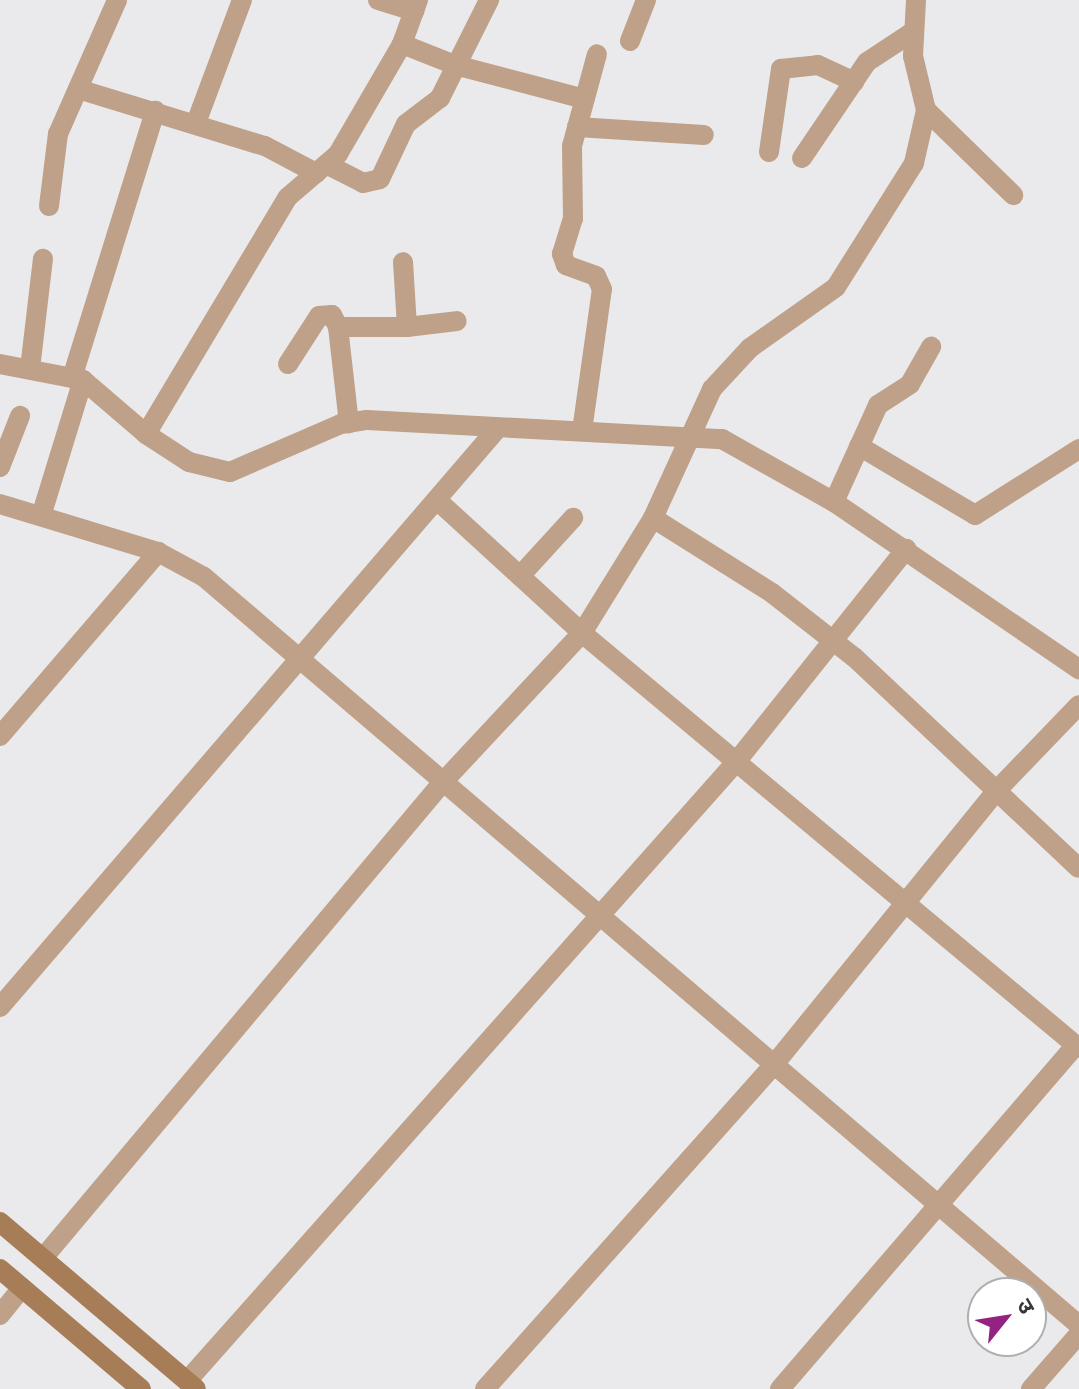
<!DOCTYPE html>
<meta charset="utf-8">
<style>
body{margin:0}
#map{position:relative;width:1079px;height:1389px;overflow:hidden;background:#eaeaed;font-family:"PT Sans Narrow","Noto Sans Devanagari",sans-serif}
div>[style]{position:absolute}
.street>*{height:20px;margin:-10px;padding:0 10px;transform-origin:10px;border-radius:10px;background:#bea188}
.secondary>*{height:20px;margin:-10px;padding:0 10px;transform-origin:10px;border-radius:10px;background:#a77d57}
span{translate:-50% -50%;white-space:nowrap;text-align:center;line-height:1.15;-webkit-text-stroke:8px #fff;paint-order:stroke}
.north{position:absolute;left:967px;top:1277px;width:80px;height:80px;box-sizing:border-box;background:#fff;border:2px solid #afafaf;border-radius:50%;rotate:60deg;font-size:22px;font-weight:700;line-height:32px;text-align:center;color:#373738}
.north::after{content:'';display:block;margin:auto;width:28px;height:36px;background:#942281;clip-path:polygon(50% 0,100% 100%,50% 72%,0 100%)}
</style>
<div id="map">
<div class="street">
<i style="left:378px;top:0;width:38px;rotate:17deg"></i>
<i style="left:630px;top:41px;width:44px;rotate:-68.7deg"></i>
<i style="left:402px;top:44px;width:57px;rotate:21.6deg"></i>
<i style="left:455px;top:65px;width:134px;rotate:14.7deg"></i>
<i style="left:78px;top:89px;width:195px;rotate:17deg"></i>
<i style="left:265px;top:146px;width:58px;rotate:27.9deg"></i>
<i style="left:926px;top:110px;width:122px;rotate:44.3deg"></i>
<i style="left:196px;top:123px;width:131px;rotate:-69.5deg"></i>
<i style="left:577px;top:127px;width:127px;rotate:3.6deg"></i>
<i style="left:769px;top:152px;width:84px;rotate:-81.8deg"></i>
<i style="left:781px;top:69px;width:37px;rotate:-6deg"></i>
<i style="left:818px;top:65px;width:40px;rotate:25deg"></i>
<i style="left:802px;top:158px;width:116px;rotate:-55.9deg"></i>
<i style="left:867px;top:62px;width:53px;rotate:-33.4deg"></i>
<i style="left:328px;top:165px;width:39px;rotate:27deg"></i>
<i style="left:363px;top:183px;width:17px;rotate:-13deg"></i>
<i style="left:380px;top:179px;width:61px;rotate:-64.7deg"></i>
<i style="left:406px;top:124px;width:43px;rotate:-37.4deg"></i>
<i style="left:440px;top:98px;width:110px;rotate:-63.4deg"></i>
<i style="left:49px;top:206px;width:73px;rotate:-82.9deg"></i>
<i style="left:58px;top:134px;width:146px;rotate:-66.2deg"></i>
<i style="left:338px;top:327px;width:69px"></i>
<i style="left:407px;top:327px;width:65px;rotate:-93.5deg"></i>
<i style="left:407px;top:327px;width:50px;rotate:-6.8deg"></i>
<i style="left:0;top:364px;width:85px;rotate:10.9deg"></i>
<i style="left:83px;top:380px;width:83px;rotate:40.6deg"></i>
<i style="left:146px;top:434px;width:51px;rotate:33.1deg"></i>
<i style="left:189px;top:462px;width:42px;rotate:13.7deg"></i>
<i style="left:230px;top:472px;width:121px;rotate:-23.4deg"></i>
<i style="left:341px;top:424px;width:26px;rotate:-9deg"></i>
<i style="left:367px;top:420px;width:356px;rotate:3.1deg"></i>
<i style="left:722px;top:439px;width:129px;rotate:29.4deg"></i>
<i style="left:834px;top:502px;width:297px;rotate:34.3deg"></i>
<i style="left:288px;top:364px;width:57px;rotate:-57.1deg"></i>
<i style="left:319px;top:316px;width:13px;rotate:-4deg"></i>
<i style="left:332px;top:315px;width:13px;rotate:63deg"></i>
<i style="left:338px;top:327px;width:97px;rotate:83.5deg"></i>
<i style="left:30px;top:369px;width:111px;rotate:-83.3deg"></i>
<i style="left:72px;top:378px;width:280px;rotate:-72.7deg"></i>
<i style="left:582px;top:431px;width:143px;rotate:-82deg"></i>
<i style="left:602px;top:289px;width:14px;rotate:-115deg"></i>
<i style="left:596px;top:276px;width:32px;rotate:-160deg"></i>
<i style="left:566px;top:265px;width:12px;rotate:-110deg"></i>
<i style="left:562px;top:254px;width:37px;rotate:-73deg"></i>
<i style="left:573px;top:219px;width:73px;rotate:-90.8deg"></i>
<i style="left:572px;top:146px;width:95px;rotate:-74.8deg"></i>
<i style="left:146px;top:434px;width:276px;rotate:-59.1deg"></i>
<i style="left:288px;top:197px;width:66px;rotate:-40.7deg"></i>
<i style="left:338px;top:154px;width:127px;rotate:-59.8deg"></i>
<i style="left:402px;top:44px;width:47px;rotate:-70deg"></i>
<i style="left:859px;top:446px;width:135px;rotate:30.7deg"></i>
<i style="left:975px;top:515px;width:123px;rotate:-32.4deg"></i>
<i style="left:0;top:467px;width:55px;rotate:-68.6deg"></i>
<i style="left:437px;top:500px;width:197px;rotate:42.5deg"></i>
<i style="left:582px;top:633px;width:647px;rotate:39.86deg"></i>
<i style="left:834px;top:502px;width:107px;rotate:-65.6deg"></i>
<i style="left:878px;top:405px;width:38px;rotate:-33deg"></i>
<i style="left:910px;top:384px;width:43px;rotate:-60.4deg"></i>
<i style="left:0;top:504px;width:165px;rotate:16.9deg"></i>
<i style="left:158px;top:552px;width:52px;rotate:28.5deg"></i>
<i style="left:204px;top:577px;width:1151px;rotate:40.53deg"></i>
<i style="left:42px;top:513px;width:139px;rotate:-72.9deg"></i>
<i style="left:653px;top:518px;width:142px;rotate:-65.4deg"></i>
<i style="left:712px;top:389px;width:56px;rotate:-47.2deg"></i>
<i style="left:750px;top:348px;width:105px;rotate:-35.3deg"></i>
<i style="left:836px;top:287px;width:146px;rotate:-57.8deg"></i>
<i style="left:914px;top:163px;width:54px;rotate:-77.2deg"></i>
<i style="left:926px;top:110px;width:56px;rotate:-103.5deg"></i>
<i style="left:913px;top:56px;width:56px;rotate:-86.9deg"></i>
<i style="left:520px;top:576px;width:79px;rotate:-47.6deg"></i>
<i style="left:0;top:736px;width:243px;rotate:-49.3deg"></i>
<i style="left:0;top:1007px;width:762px;rotate:-49.31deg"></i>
<i style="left:43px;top:1258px;width:620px;rotate:-49.97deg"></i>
<i style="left:442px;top:783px;width:205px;rotate:-47deg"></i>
<i style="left:582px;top:633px;width:135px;rotate:-58.3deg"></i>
<i style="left:653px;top:518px;width:141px;rotate:32.2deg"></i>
<i style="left:772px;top:593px;width:104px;rotate:38deg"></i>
<i style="left:854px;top:657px;width:308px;rotate:43.2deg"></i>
<i style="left:0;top:1315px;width:35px;rotate:-51deg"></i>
<i style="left:187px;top:1381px;width:827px;rotate:-48.43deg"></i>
<i style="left:736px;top:762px;width:273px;rotate:-51.4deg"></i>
<i style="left:485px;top:1389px;width:431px;rotate:-48.3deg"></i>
<i style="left:772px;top:1067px;width:360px;rotate:-50.9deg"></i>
<i style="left:999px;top:788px;width:115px;rotate:-46.1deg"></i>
<i style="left:780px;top:1389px;width:454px;rotate:-49.3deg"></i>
<i style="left:1031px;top:1389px;width:73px;rotate:-48.9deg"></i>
</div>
<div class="secondary">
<i style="left:0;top:1222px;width:257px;rotate:40.4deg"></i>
<i style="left:0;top:1269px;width:185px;rotate:40.4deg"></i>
</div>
<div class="north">उ</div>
</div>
